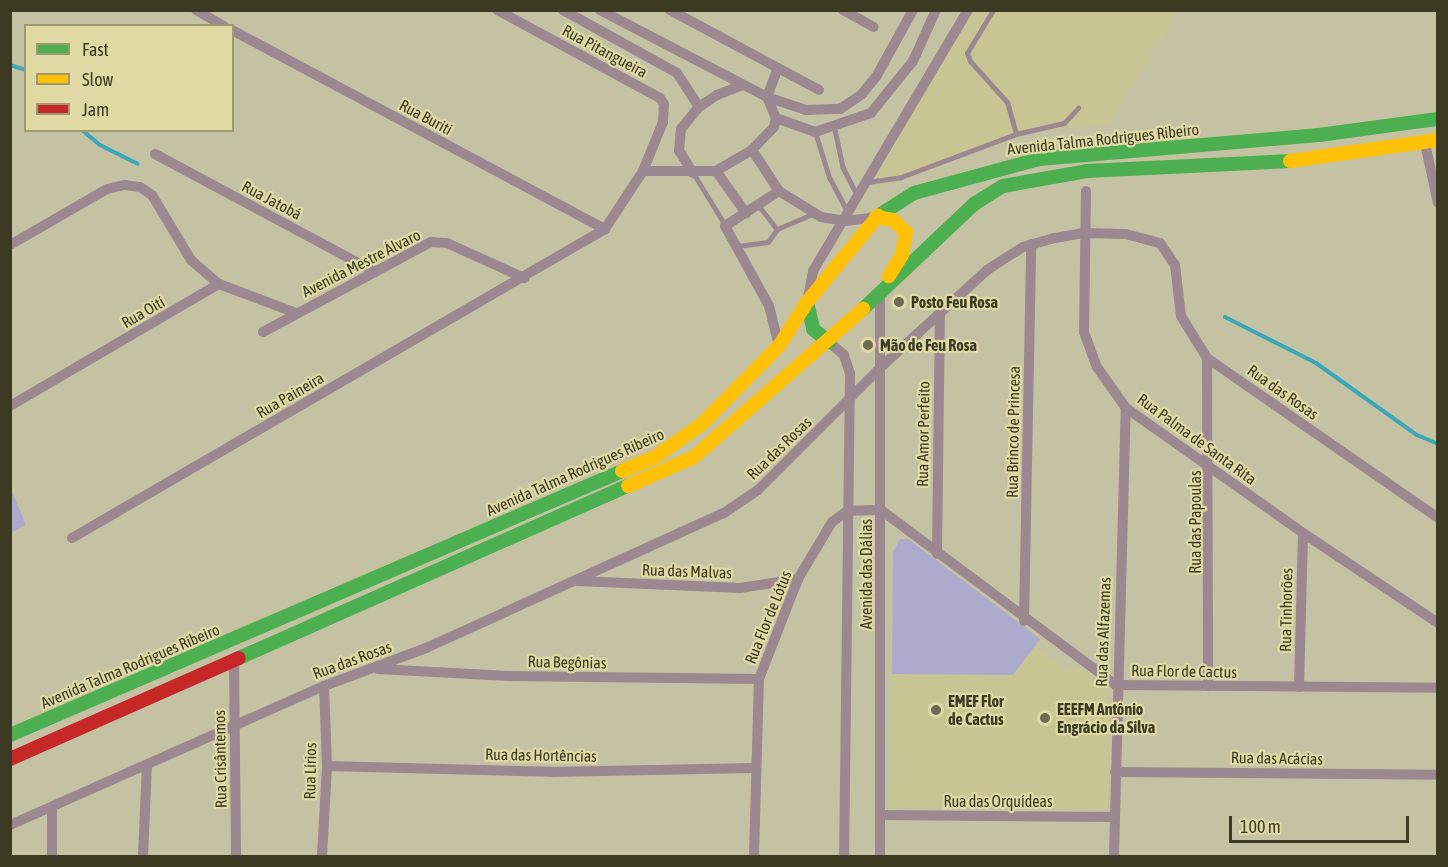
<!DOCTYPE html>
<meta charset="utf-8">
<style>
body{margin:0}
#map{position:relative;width:1448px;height:867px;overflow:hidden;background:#c5c2a4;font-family:"Asap Condensed",sans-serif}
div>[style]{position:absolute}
.built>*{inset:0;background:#c9c494}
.green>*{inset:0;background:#acabcd}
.stream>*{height:4px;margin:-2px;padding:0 2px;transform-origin:2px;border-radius:2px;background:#3ba8b8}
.lane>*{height:5px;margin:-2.5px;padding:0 2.5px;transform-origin:2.5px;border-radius:2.5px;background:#9b8890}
.street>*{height:10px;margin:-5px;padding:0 5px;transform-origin:5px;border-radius:5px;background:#9b8890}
.fast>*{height:14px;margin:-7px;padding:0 7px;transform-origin:7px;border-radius:7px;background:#4caf50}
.slow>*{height:14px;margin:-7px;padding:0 7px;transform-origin:7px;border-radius:7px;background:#ffc107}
.jam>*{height:14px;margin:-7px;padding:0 7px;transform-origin:7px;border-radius:7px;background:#c62828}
.dots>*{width:16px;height:16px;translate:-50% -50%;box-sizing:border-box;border:3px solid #e0d9a3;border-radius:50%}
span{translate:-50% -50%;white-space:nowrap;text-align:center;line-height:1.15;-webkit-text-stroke:4.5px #e0d9a3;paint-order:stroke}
.street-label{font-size:16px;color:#3d3a24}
.poi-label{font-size:16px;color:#3d3a24;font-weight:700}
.left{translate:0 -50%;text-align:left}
.frame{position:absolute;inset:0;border:12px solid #3d3a24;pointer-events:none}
.legend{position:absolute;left:24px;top:24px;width:210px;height:108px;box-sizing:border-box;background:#e0d9a3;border:2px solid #9f9970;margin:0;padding:8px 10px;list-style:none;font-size:18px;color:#3d3a24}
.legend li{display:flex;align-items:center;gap:12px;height:30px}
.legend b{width:30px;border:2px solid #9f9970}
.scale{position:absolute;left:1229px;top:816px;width:180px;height:27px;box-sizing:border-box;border:3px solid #3d3a24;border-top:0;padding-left:8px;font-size:18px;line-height:21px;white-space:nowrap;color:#3d3a24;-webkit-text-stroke:4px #e0d9a3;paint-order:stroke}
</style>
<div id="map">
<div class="built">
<i style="clip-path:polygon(971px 11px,1178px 11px,1108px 124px,1025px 133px,882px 185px,874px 175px)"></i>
<i style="clip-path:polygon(1035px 647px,1068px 670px,1073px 664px,1109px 690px,1108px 809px,890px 807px,892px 674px,1013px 675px)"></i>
</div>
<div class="green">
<i style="clip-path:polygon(11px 489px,26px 525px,11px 533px,10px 533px)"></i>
<i style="clip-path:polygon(900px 539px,908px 539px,1040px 639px,1013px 675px,892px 674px,893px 552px)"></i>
</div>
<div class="stream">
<i style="left:10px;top:65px;width:17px;rotate:17deg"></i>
<i style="left:82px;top:130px;width:23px;rotate:40deg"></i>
<i style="left:100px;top:145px;width:42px;rotate:26.6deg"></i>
<i style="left:1225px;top:317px;width:102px;rotate:26.8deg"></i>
<i style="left:1316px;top:363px;width:124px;rotate:35.5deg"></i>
<i style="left:1417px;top:435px;width:23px;rotate:23deg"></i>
</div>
<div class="lane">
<i style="left:993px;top:10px;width:50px;rotate:121.2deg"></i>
<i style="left:967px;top:53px;width:9px;rotate:69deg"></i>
<i style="left:970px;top:61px;width:55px;rotate:47.9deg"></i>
<i style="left:1007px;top:102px;width:33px;rotate:74deg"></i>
<i style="left:834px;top:127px;width:40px;rotate:78deg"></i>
<i style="left:842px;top:166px;width:34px;rotate:63deg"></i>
<i style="left:815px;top:132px;width:47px;rotate:72.7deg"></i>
<i style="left:829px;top:177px;width:41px;rotate:62.2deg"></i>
<i style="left:693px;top:173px;width:61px;rotate:58.4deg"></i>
<i style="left:867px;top:182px;width:34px;rotate:-8deg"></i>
<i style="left:901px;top:177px;width:123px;rotate:-20.5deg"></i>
<i style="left:1016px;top:134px;width:49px;rotate:-12.9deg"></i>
<i style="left:1064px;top:123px;width:21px;rotate:-47deg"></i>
<i style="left:758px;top:205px;width:31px;rotate:52deg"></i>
<i style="left:736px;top:246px;width:32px;rotate:-7deg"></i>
<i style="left:768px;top:242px;width:16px;rotate:-55deg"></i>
<i style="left:777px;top:229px;width:39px;rotate:-23deg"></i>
</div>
<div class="street">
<i style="left:196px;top:10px;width:32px;rotate:30deg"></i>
<i style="left:563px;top:10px;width:130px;rotate:28.9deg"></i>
<i style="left:677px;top:73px;width:40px;rotate:57.1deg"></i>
<i style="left:600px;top:10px;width:188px;rotate:27.5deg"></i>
<i style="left:767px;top:97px;width:23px;rotate:67deg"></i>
<i style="left:776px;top:118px;width:9px;rotate:103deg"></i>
<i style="left:774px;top:127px;width:32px;rotate:134deg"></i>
<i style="left:752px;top:150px;width:42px;rotate:149.7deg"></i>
<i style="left:716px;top:171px;width:73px;rotate:180deg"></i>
<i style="left:670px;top:10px;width:169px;rotate:28.2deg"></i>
<i style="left:843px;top:10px;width:35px;rotate:29deg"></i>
<i style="left:232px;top:30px;width:423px;rotate:28.1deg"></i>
<i style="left:777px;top:70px;width:29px;rotate:110deg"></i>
<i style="left:767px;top:97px;width:41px;rotate:18.4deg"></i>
<i style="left:806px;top:110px;width:34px;rotate:-2deg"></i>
<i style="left:840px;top:109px;width:27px;rotate:-34deg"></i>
<i style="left:862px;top:94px;width:22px;rotate:-51deg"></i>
<i style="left:876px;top:77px;width:77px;rotate:-61.1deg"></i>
<i style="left:776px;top:118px;width:41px;rotate:19.7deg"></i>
<i style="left:815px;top:132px;width:59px;rotate:-18.7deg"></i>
<i style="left:871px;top:113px;width:67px;rotate:-51.1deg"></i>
<i style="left:913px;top:61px;width:56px;rotate:-65.7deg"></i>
<i style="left:1425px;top:143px;width:61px;rotate:77.8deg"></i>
<i style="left:752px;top:150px;width:49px;rotate:56.6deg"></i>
<i style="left:155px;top:154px;width:250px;rotate:28.2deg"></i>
<i style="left:716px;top:171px;width:52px;rotate:54.5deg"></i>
<i style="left:693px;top:173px;width:26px;rotate:-122deg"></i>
<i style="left:679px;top:151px;width:22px;rotate:-85deg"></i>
<i style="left:681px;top:129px;width:28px;rotate:-51deg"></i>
<i style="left:699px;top:107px;width:22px;rotate:-34deg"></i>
<i style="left:717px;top:95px;width:26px;rotate:-21deg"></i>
<i style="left:1086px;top:191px;width:141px;rotate:90.8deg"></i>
<i style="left:1084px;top:332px;width:37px;rotate:70deg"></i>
<i style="left:1097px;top:367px;width:50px;rotate:54.7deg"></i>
<i style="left:1126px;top:408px;width:217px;rotate:35.2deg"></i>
<i style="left:1303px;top:533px;width:162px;rotate:33.7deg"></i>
<i style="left:10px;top:245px;width:112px;rotate:-30deg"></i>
<i style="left:107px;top:189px;width:18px;rotate:-13deg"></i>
<i style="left:125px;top:185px;width:15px;rotate:8deg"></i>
<i style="left:140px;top:187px;width:14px;rotate:34deg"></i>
<i style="left:152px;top:195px;width:76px;rotate:59deg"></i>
<i style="left:191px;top:260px;width:37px;rotate:41deg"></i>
<i style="left:880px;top:291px;width:565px;rotate:90deg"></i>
<i style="left:807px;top:302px;width:32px;rotate:-79deg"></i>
<i style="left:813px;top:271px;width:304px;rotate:-59.3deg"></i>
<i style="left:263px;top:332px;width:191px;rotate:-28.2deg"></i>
<i style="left:431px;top:242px;width:16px;rotate:4deg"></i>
<i style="left:447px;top:243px;width:85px;rotate:24.4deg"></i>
<i style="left:829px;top:342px;width:20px;rotate:41deg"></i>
<i style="left:844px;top:355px;width:19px;rotate:72deg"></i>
<i style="left:850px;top:373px;width:483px;rotate:90.7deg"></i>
<i style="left:779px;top:346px;width:41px;rotate:-104deg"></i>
<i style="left:769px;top:306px;width:91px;rotate:-118.8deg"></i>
<i style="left:725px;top:226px;width:64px;rotate:-32.9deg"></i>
<i style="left:779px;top:191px;width:49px;rotate:31.8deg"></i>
<i style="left:821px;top:217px;width:24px;rotate:9deg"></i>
<i style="left:845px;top:221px;width:31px;rotate:-7deg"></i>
<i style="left:1207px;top:358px;width:328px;rotate:89.8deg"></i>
<i style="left:10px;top:406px;width:242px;rotate:-30.3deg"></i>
<i style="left:219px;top:284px;width:82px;rotate:20.6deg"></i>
<i style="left:881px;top:510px;width:293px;rotate:36.7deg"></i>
<i style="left:1116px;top:685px;width:322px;rotate:0.5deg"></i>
<i style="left:72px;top:538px;width:616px;rotate:-30.1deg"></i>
<i style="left:605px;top:229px;width:69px;rotate:-56.8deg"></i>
<i style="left:643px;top:171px;width:53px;rotate:-67.8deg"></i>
<i style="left:663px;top:122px;width:18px;rotate:-87deg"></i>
<i style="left:664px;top:104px;width:7px;rotate:-124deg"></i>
<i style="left:660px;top:98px;width:185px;rotate:-151.6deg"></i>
<i style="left:937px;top:554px;width:241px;rotate:-89.3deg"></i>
<i style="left:578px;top:581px;width:162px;rotate:2.5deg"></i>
<i style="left:740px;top:588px;width:59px;rotate:-8.8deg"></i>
<i style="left:1024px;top:621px;width:377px;rotate:-88.9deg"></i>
<i style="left:234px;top:661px;width:195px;rotate:89.4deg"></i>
<i style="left:378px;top:669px;width:131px;rotate:3.1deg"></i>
<i style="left:509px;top:676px;width:250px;rotate:0.7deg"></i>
<i style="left:1299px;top:687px;width:154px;rotate:-88.5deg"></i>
<i style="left:327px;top:766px;width:224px;rotate:1.5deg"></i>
<i style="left:551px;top:772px;width:203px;rotate:-1.1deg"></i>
<i style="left:1115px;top:772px;width:323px;rotate:0.5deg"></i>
<i style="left:52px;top:809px;width:47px;rotate:90deg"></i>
<i style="left:880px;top:815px;width:235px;rotate:0.5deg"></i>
<i style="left:10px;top:825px;width:343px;rotate:-23.9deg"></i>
<i style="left:324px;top:686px;width:109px;rotate:-20.4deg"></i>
<i style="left:426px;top:648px;width:327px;rotate:-24.4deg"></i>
<i style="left:724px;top:513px;width:41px;rotate:-34.1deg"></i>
<i style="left:758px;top:490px;width:175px;rotate:-45deg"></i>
<i style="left:882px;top:366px;width:142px;rotate:-42.4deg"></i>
<i style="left:987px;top:270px;width:43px;rotate:-32.6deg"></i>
<i style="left:1023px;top:247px;width:33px;rotate:-16deg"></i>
<i style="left:1055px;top:238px;width:29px;rotate:-10deg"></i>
<i style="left:1084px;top:233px;width:42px;rotate:1.4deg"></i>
<i style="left:1126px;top:234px;width:35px;rotate:15deg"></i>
<i style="left:1160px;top:243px;width:27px;rotate:56deg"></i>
<i style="left:1175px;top:265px;width:51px;rotate:83.3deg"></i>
<i style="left:1181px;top:316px;width:49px;rotate:58.2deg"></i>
<i style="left:1207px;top:358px;width:281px;rotate:34.7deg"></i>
<i style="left:143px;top:856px;width:90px;rotate:-87.5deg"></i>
<i style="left:322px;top:856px;width:90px;rotate:-86.8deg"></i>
<i style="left:327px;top:766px;width:80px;rotate:-92.1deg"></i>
<i style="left:754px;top:856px;width:177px;rotate:-88.4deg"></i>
<i style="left:759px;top:679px;width:107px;rotate:-68.7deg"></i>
<i style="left:798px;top:579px;width:66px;rotate:-59.2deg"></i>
<i style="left:832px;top:522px;width:19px;rotate:-36deg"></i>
<i style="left:847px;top:511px;width:34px;rotate:-2deg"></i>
<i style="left:1114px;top:856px;width:448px;rotate:-88.5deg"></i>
</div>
<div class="fast">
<i style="left:878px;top:216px;width:43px;rotate:-32.6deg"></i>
<i style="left:914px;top:193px;width:130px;rotate:-15.2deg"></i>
<i style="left:1039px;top:159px;width:281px;rotate:-4.9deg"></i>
<i style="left:1319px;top:135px;width:120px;rotate:-7.7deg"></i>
<i style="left:807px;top:302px;width:28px;rotate:77deg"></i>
<i style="left:813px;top:329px;width:21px;rotate:39deg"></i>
<i style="left:863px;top:309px;width:153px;rotate:-43.4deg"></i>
<i style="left:974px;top:204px;width:34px;rotate:-32deg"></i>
<i style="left:1003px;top:186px;width:85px;rotate:-10.1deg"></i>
<i style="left:1087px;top:171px;width:203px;rotate:-2.8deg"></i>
<i style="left:239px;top:658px;width:425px;rotate:-23.9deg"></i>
<i style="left:10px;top:735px;width:667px;rotate:-23.33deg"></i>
</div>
<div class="slow">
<i style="left:1290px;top:161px;width:149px;rotate:-8.1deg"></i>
<i style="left:876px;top:217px;width:17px;rotate:10deg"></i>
<i style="left:893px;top:220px;width:18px;rotate:43deg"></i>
<i style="left:906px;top:232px;width:23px;rotate:100deg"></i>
<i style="left:902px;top:255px;width:25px;rotate:122deg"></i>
<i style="left:622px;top:471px;width:36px;rotate:-23deg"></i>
<i style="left:655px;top:457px;width:57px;rotate:-35.1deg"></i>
<i style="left:702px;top:424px;width:110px;rotate:-45.4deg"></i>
<i style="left:779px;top:346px;width:52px;rotate:-57.5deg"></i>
<i style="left:807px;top:302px;width:112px;rotate:-50.5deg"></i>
<i style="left:628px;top:486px;width:72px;rotate:-23.7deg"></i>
<i style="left:694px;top:457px;width:225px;rotate:-41.2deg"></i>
</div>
<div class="jam">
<i style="left:10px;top:759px;width:250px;rotate:-23.8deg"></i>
</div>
<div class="dots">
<i style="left:899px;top:302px;background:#6d6a51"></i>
<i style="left:868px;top:345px;background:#6d6a51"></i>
<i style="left:936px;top:710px;background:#6d6a51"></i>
<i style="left:1045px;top:718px;background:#6d6a51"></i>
</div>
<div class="street-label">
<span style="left:605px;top:51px;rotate:28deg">Rua Pitangueira</span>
<span style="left:426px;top:117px;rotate:28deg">Rua Buriti</span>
<span style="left:1103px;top:139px;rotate:-6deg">Avenida Talma Rodrigues Ribeiro</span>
<span style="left:272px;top:200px;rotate:28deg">Rua Jatobá</span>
<span style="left:361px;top:263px;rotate:-27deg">Avenida Mestre Álvaro</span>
<span style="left:143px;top:312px;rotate:-30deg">Rua Oití</span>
<span style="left:1283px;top:392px;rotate:35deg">Rua das Rosas</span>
<span style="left:290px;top:395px;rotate:-30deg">Rua Paineira</span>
<span style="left:1013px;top:432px;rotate:-89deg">Rua Brinco de Princesa</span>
<span style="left:923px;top:434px;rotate:-89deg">Rua Amor Perfeito</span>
<span style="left:1197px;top:439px;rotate:36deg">Rua Palma de Santa Rita</span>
<span style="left:779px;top:448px;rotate:-44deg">Rua das Rosas</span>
<span style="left:575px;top:472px;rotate:-24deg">Avenida Talma Rodrigues Ribeiro</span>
<span style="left:1195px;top:522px;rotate:-90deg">Rua das Papoulas</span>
<span style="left:687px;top:571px;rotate:2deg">Rua das Malvas</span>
<span style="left:866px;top:574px;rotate:-90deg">Avenida das Dálias</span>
<span style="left:1286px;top:610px;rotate:-89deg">Rua Tinhorões</span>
<span style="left:768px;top:617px;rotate:-68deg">Rua Flor de Lótus</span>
<span style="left:1103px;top:632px;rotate:-88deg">Rua das Alfazemas</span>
<span style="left:352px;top:660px;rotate:-20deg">Rua das Rosas</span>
<span style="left:567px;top:662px;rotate:1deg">Rua Begônias</span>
<span style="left:130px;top:666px;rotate:-23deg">Avenida Talma Rodrigues Ribeiro</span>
<span style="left:1184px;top:671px;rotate:1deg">Rua Flor de Cactus</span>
<span style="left:541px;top:755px;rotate:1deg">Rua das Hortências</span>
<span style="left:1277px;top:758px;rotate:1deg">Rua das Acácias</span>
<span style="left:220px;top:759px;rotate:-91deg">Rua Crisântemos</span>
<span style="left:310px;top:771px;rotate:-89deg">Rua Lírios</span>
<span style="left:998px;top:801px">Rua das Orquídeas</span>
</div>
<div class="poi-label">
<span class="left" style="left:911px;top:302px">Posto Feu Rosa</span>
<span class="left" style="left:880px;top:345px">Mão de Feu Rosa</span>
<span class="left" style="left:948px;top:710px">EMEF Flor<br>de Cactus</span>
<span class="left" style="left:1057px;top:718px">EEEFM Antônio<br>Engrácio da Silva</span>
</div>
<div class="frame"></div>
<ul class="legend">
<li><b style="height:8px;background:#4caf50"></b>Fast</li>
<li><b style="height:8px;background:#ffc107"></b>Slow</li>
<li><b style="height:8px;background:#c62828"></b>Jam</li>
</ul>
<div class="scale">100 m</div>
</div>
